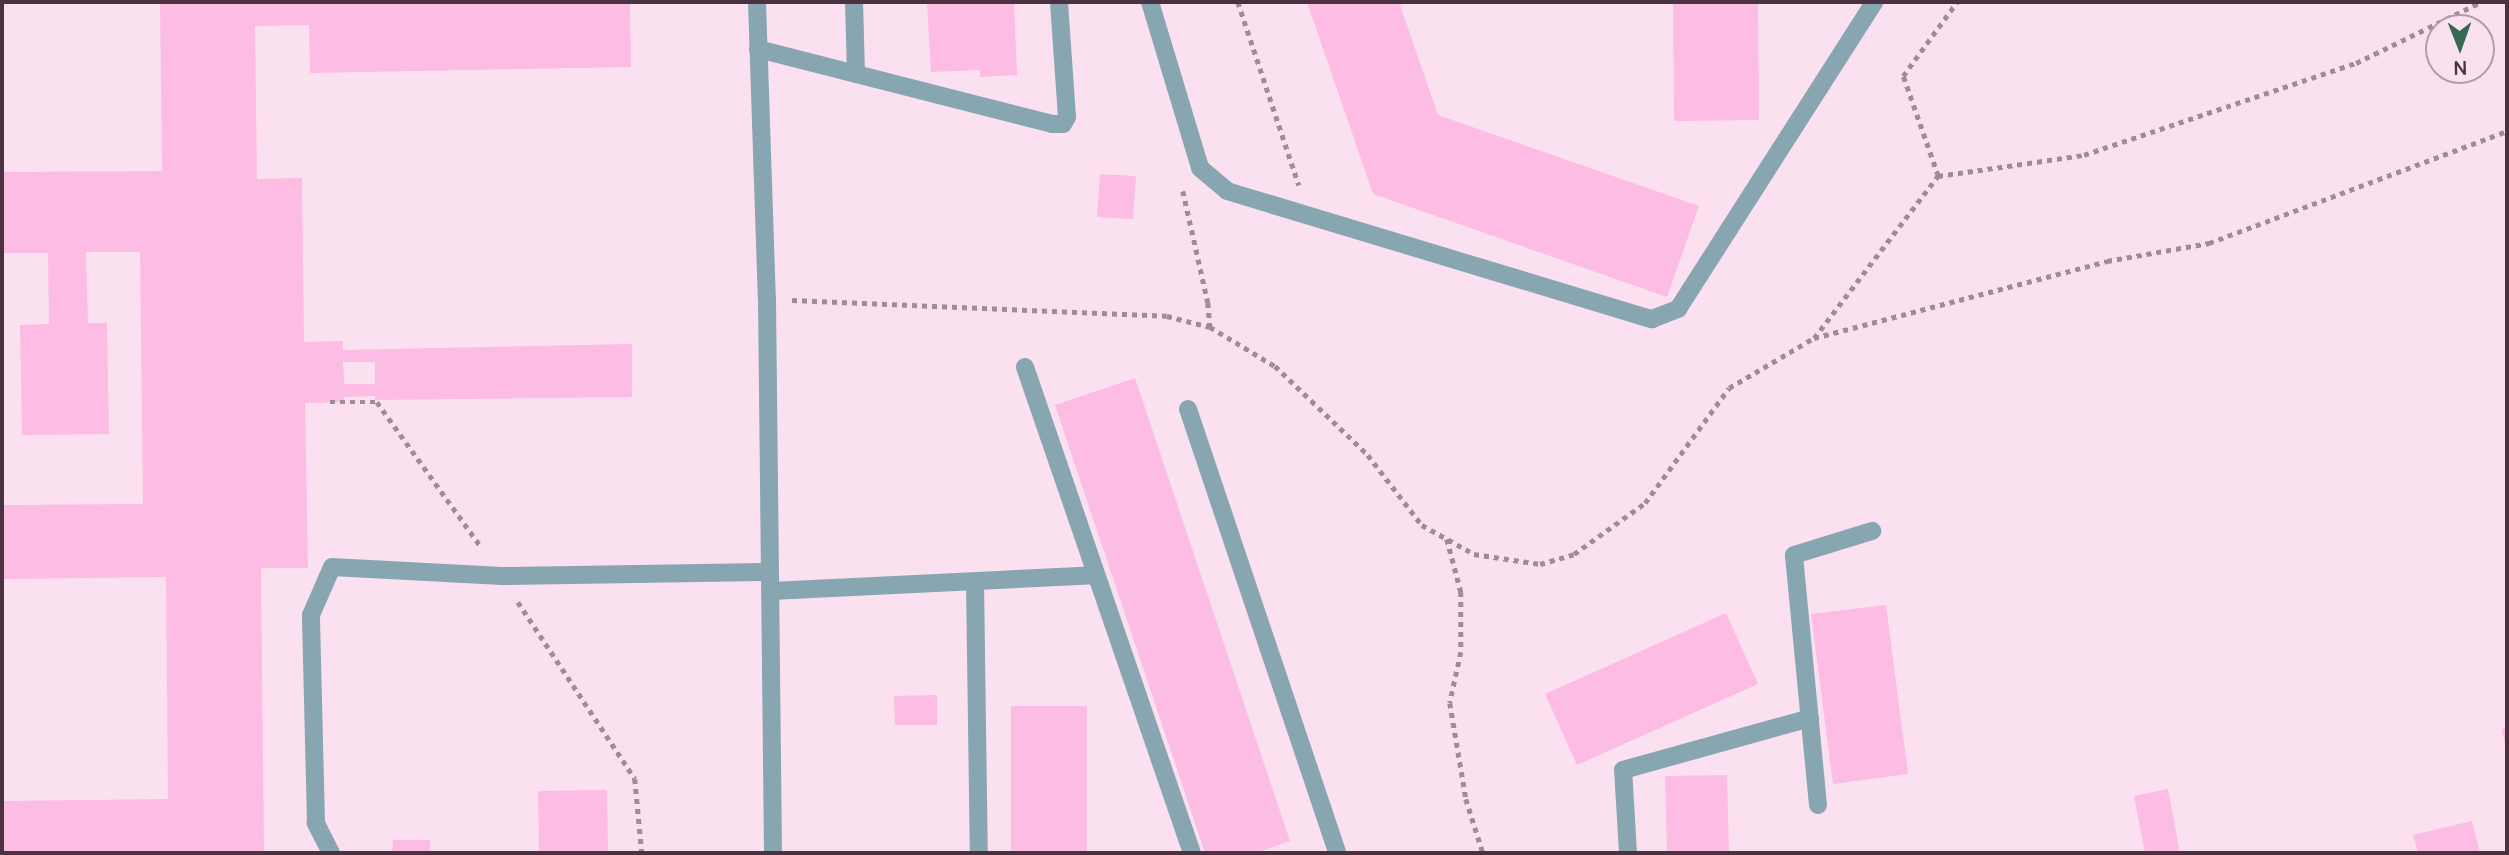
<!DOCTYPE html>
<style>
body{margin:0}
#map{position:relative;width:2509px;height:855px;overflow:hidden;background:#fbe1f0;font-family:Manrope,sans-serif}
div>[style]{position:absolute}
.building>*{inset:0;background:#fdbce3}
.path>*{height:4.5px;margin-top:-2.25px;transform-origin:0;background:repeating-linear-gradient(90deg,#a38a99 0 5px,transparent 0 10px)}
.minor>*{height:18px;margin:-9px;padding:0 9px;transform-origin:9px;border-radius:9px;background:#87a6b2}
span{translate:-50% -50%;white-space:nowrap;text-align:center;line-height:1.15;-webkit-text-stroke:7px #fbe1f0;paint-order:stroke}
.frame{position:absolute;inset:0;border:4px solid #4b3241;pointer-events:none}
.north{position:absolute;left:2425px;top:14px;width:70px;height:70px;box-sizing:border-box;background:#fbe1f0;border:2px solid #b59baa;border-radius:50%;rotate:179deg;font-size:19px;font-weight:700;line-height:28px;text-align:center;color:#4b3241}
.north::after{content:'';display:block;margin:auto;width:24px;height:32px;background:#336a51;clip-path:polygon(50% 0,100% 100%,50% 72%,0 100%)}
</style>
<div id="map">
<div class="building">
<i style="clip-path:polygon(evenodd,160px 2px,630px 2px,631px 67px,310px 73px,309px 25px,255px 26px,257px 179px,302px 178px,304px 342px,343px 341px,343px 350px,632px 344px,632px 397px,375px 400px,375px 396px,344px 397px,344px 402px,305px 403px,308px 568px,261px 568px,264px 853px,2px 853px,2px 801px,168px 799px,166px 577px,2px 579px,2px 505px,143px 504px,140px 252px,86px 252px,88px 323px,107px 323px,109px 434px,22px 435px,20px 325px,49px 324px,48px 253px,2px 253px,2px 172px,162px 171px,160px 2px,343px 362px,375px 362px,375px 384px,344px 384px,343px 362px)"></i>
<i style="clip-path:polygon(927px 2px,1014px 2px,1017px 75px,980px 77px,980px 70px,931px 72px)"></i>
<i style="clip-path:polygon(1307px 2px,1399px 2px,1438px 115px,1699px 206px,1667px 297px,1373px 194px)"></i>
<i style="clip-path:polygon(1673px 2px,1758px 2px,1759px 120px,1674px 121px)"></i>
<i style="clip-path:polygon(1100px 174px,1136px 176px,1133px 219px,1097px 217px)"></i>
<i style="clip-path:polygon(1135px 378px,1290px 841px,1255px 853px,1205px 853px,1055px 405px)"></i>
<i style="clip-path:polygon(1886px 605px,1908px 774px,1833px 784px,1811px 614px)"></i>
<i style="clip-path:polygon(1726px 613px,1758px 684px,1577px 765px,1545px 694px)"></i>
<i style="clip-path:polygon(937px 695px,937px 725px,895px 725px,894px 696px)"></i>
<i style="clip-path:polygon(1011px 706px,1087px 706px,1087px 853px,1011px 853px)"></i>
<i style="clip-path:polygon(2507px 728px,2507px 750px,2506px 750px,2502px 729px)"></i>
<i style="clip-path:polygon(1727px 775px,1729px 853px,1667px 853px,1665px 776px)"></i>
<i style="clip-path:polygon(2168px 789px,2180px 853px,2145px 853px,2134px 796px)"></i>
<i style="clip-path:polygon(607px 790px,608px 853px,539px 853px,538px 791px)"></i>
<i style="clip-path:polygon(2472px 821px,2480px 853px,2418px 853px,2413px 835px)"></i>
<i style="clip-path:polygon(393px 840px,430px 840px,430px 853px,392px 853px)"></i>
</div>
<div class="path">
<i style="left:1238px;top:2px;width:193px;rotate:71.6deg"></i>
<i style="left:1938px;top:176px;width:148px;rotate:-8.2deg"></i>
<i style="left:2084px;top:155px;width:287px;rotate:-18.7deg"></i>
<i style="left:2356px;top:63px;width:139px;rotate:-26deg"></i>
<i style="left:1183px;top:191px;width:115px;rotate:77.4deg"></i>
<i style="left:1208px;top:303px;width:24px;rotate:85deg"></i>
<i style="left:792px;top:300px;width:375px;rotate:2.4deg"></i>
<i style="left:1167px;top:316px;width:44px;rotate:14.3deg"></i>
<i style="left:1210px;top:327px;width:76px;rotate:31deg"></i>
<i style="left:1275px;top:366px;width:129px;rotate:43.7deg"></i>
<i style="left:1368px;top:455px;width:88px;rotate:52.4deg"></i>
<i style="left:1422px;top:525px;width:60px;rotate:29.1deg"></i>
<i style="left:1474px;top:554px;width:67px;rotate:8.6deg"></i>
<i style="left:1540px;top:564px;width:35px;rotate:-16deg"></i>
<i style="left:1574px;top:554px;width:87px;rotate:-35.7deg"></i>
<i style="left:1645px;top:503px;width:142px;rotate:-53.9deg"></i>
<i style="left:1729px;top:388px;width:99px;rotate:-30.5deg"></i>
<i style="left:1814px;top:338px;width:303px;rotate:-14.7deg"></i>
<i style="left:2107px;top:261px;width:104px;rotate:-10deg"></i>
<i style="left:2209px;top:243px;width:318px;rotate:-20.6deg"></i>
<i style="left:1814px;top:338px;width:204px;rotate:-52.6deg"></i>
<i style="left:1938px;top:176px;width:106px;rotate:-109.3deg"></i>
<i style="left:1903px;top:76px;width:92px;rotate:-53.9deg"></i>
<i style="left:330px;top:402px;width:47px"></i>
<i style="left:377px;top:402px;width:180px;rotate:54.3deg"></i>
<i style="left:1447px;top:539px;width:55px;rotate:75.2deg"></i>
<i style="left:1461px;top:592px;width:60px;rotate:90deg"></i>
<i style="left:1461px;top:652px;width:52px;rotate:102.2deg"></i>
<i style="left:1450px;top:703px;width:97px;rotate:80.5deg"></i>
<i style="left:1466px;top:799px;width:57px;rotate:72.5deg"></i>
<i style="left:518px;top:602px;width:212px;rotate:56.5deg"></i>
<i style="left:635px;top:779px;width:74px;rotate:84.6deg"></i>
</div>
<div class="minor">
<i style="left:757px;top:2px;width:297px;rotate:88.1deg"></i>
<i style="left:767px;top:299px;width:554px;rotate:89.38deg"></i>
<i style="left:854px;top:2px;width:72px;rotate:88.4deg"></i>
<i style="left:1150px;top:2px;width:173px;rotate:73.2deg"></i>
<i style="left:1200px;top:168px;width:35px;rotate:40deg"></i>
<i style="left:1227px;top:191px;width:444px;rotate:16.8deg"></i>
<i style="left:1652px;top:319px;width:28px;rotate:-21deg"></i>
<i style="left:1678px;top:309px;width:364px;rotate:-57.4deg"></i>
<i style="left:758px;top:49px;width:303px;rotate:14.3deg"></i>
<i style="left:1052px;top:124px;width:11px"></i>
<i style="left:1063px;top:124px;width:8px;rotate:-60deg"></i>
<i style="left:1067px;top:117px;width:115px;rotate:-94deg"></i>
<i style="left:1025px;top:367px;width:514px;rotate:71.04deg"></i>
<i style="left:1188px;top:409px;width:468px;rotate:71.4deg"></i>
<i style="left:975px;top:582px;width:271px;rotate:89.2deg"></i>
<i style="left:771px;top:591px;width:323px;rotate:-2.8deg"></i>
<i style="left:1818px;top:805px;width:251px;rotate:-95.5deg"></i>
<i style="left:1794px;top:555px;width:82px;rotate:-17.1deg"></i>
<i style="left:331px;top:853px;width:34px;rotate:-117deg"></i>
<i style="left:316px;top:823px;width:208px;rotate:-91.4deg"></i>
<i style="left:311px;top:615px;width:52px;rotate:-66.4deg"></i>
<i style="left:332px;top:567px;width:170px;rotate:3deg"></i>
<i style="left:502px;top:576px;width:268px;rotate:-0.9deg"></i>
<i style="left:1628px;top:853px;width:83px;rotate:-93.4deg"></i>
<i style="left:1623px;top:770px;width:194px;rotate:-15.5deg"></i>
</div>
<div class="frame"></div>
<div class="north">N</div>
</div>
